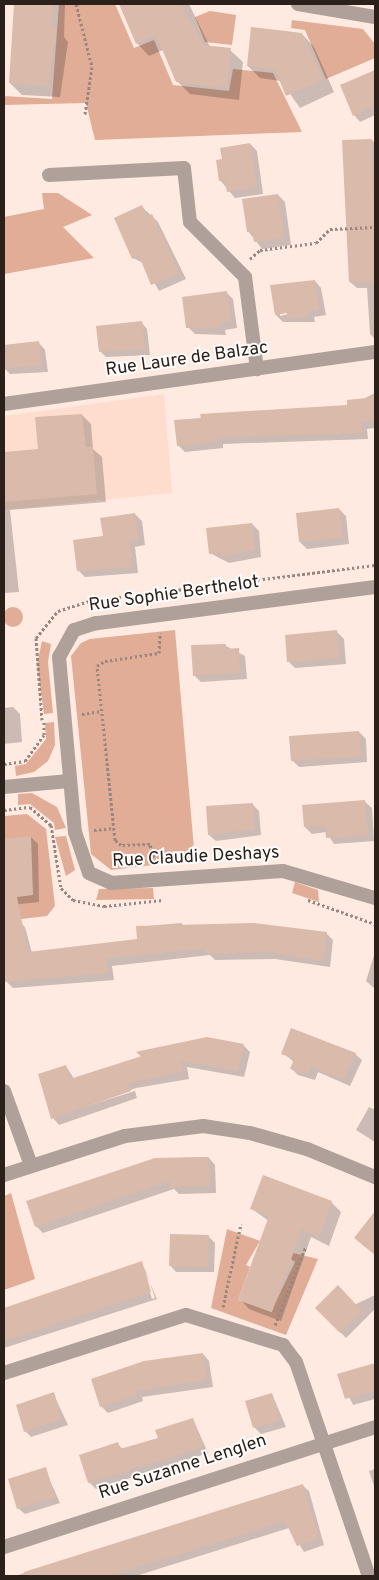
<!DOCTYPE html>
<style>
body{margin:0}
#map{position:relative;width:379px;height:1580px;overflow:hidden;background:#feeae1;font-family:Overpass,sans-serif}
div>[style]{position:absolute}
.built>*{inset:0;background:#feddce}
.green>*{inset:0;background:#e1ad96}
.round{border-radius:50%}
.shadow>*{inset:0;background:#0003}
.building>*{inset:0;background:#dabaab}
.path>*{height:3px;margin-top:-1.5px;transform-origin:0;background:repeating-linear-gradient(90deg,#97877f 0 2.5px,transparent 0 5px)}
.minor>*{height:14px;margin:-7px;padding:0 7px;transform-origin:7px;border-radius:7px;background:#afa19a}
span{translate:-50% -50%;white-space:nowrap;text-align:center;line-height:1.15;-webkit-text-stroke:4px #fcfcfc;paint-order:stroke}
.street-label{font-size:18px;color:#2c201a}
.frame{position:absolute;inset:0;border:5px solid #2c201a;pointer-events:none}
</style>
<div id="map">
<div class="built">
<i style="clip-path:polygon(164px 394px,172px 493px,4px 510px,4px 416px)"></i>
</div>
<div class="green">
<i style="clip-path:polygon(59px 4px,115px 4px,134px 48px,154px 40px,173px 85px,229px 91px,233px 69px,273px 73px,302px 132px,95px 140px,86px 103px,4px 105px,4px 96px,52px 99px)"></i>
<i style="clip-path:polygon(210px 11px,236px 15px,232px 45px,205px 42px,195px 17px)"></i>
<i style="clip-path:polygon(292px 20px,363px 29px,375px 44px,375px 58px,326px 79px,305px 30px,291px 28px)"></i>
<i style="clip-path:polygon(42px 193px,58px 193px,92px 215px,63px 227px,94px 258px,4px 274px,4px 217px,44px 209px)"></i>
<i class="round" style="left:3px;top:607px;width:20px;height:20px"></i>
<i style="clip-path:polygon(175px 630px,195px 860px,111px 870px,91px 854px,71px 656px,81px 643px,90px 639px)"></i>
<i style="clip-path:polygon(42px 641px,51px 644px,48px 662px,53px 713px,44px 714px,37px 664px)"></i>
<i style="clip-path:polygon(54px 722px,55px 745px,48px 761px,34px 772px,16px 776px,15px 766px,26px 764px,46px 739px,45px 723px)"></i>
<i style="clip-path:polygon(32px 793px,57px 807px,66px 828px,55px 830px,54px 823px,30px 804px,18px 805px,18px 794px)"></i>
<i style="clip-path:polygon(27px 814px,46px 829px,55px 906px,47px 916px,4px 921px,4px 816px)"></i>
<i style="clip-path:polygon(66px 836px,75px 870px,66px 876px,55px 837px)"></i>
<i style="clip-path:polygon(295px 882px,318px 890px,319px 902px,292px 893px)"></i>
<i style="clip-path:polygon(153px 888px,154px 899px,96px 900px,99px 889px)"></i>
<i style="clip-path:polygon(11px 1193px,35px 1279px,4px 1290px,4px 1196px)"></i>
<i style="clip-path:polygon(227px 1229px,260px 1241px,246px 1265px,250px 1267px,238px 1300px,271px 1312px,295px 1262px,291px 1259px,293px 1253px,318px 1259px,286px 1335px,211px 1308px)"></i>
</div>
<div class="shadow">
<i style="clip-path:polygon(15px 4px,65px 4px,64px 37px,68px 42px,60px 97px,22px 95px,10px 83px)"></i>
<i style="clip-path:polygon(120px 4px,189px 4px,210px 47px,230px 50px,243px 62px,239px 100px,190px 94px,177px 81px,163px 50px,149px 56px,137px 43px)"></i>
<i style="clip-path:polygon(302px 34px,314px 47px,334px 92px,300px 108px,281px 81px,260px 78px,248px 66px)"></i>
<i style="clip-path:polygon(371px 73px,375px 115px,360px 122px,354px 115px)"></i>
<i style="clip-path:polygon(372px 140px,375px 143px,375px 339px,370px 334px,367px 288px,357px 288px,350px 282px)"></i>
<i style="clip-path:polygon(250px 144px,257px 151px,263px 194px,235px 198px,220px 180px,223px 160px)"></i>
<i style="clip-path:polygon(278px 195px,285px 202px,291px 245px,262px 249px,248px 231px)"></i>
<i style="clip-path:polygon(142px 207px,158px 222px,186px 279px,159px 291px,143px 263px,133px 258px)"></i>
<i style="clip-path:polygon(evenodd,315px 281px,321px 288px,326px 315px,314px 317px,315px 322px,283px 322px,276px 315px,315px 281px,293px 311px,293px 313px,280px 316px,280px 313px,293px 311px)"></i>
<i style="clip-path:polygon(226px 292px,233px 299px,237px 328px,225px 330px,226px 335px,195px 334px,188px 327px)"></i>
<i style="clip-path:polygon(141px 322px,147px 329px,150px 355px,106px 357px,100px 351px)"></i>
<i style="clip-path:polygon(39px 343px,45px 350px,48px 372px,10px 374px,4px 368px,4px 346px)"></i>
<i style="clip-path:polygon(375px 393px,375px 428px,367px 429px,368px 439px,223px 444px,223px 448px,185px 452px,178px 445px,202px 419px,349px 406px)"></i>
<i style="clip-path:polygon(82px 415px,91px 424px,93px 449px,102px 457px,106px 502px,10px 510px,19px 592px,4px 593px,4px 454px,39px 450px)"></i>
<i style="clip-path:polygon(339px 509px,346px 516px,349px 544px,307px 549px,300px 542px)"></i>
<i style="clip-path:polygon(135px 514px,142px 521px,145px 545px,135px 547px,138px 573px,85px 577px,78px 570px,104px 537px)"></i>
<i style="clip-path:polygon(252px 524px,259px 531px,261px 557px,229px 563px,210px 553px)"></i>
<i style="clip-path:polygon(337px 632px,344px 639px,346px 664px,295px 668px,288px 661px)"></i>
<i style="clip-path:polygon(226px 646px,245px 656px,247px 679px,201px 682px,194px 675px)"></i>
<i style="clip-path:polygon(13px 707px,20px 714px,22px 742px,4px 744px,4px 708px)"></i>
<i style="clip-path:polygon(359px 732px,366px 739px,367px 762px,299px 767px,292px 760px)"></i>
<i style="clip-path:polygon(365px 802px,372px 808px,374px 841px,334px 844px,326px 832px,312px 834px,305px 827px)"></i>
<i style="clip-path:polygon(252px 804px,259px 811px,261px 835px,216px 841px,209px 835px)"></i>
<i style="clip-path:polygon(31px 837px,38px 844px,39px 902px,12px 905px,5px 898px,4px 840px)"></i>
<i style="clip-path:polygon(18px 920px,25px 927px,32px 953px,138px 940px,137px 927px,181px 923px,186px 928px,326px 933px,333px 940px,330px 967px,275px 959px,215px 960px,210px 955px,112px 966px,114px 980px,13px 988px,6px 981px,4px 922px)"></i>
<i style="clip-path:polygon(374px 955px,375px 955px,375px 989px,366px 981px)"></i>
<i style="clip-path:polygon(207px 1038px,243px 1045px,250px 1052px,244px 1077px,187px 1067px,189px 1079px,136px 1088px,55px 1116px,135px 1091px,137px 1098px,59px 1125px,53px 1118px,66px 1066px,74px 1079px,142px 1057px,137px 1053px)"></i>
<i style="clip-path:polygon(283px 1053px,355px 1054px,362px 1060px,350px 1086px,318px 1072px,315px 1080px,298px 1075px,291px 1068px,294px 1062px)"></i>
<i style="clip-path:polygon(369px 1107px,375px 1110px,375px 1142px,356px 1130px)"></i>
<i style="clip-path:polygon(209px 1158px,215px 1165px,216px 1193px,179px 1194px,174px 1189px,43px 1233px,36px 1226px)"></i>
<i style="clip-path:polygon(331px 1202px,341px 1212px,329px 1246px,311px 1237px,281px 1321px,249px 1309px,240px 1299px,269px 1221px,252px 1209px)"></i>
<i style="clip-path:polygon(209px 1237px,215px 1243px,214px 1272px,176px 1272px,170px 1265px)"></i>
<i style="clip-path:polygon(evenodd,141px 1263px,157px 1299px,4px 1348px,4px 1309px,141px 1263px,143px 1269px,145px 1269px,155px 1298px,152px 1299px,143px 1269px)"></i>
<i style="clip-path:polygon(375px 1295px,375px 1309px,346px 1338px,317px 1308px,354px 1305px)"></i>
<i style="clip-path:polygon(203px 1354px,209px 1361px,213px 1387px,142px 1397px,143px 1401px,108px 1413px,101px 1406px)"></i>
<i style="clip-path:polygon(375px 1365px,375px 1399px,353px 1405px,339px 1375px)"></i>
<i style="clip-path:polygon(53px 1393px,68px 1425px,31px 1437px,25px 1431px)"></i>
<i style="clip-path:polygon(272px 1394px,286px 1427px,261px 1434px,254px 1427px)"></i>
<i style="clip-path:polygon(193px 1419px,208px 1453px,96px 1489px,90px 1483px,81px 1456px,118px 1444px,123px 1450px,160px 1438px)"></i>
<i style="clip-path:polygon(45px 1469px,60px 1503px,25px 1514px,18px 1508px)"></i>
<i style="clip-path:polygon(375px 1469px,375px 1489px,369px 1471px)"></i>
<i style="clip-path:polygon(302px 1485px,309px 1491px,324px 1545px,304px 1552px,289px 1528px,136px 1576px,15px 1576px)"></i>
</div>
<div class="building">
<i style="clip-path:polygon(14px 4px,53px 4px,52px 28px,57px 28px,48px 86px,9px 83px)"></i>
<i style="clip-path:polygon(119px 4px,181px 4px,203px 45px,231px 48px,227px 88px,176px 82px,156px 35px,136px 44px)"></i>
<i style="clip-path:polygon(251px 27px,302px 33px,323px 80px,286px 96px,275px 70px,247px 66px)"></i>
<i style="clip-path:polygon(375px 70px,375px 106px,353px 116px,340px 85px)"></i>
<i style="clip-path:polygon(372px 139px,375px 281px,349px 282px,342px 140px)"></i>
<i style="clip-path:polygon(250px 143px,257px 187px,227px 192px,225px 180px,219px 181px,216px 160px,222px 159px,220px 148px)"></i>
<i style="clip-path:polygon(278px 194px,284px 238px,254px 242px,252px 231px,247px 232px,242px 199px)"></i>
<i style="clip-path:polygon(142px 205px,147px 216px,152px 214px,180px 273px,151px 285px,139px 256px,132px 259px,114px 218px)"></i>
<i style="clip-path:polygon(315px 280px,319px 309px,308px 311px,308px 316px,287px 319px,287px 313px,275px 315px,270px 285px)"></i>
<i style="clip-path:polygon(227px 291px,231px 321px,219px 323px,220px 328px,186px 328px,182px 297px)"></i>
<i style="clip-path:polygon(142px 321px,145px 349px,99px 352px,96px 326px)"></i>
<i style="clip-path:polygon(39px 341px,42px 366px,4px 368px,4px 345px)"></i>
<i style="clip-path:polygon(375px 397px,375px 421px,361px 422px,362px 433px,217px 437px,217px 442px,177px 446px,174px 420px,201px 418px,200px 414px,347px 405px,347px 400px)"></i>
<i style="clip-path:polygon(82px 414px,86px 447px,93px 447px,97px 494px,4px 502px,4px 452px,38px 449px,35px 417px)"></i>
<i style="clip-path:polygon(339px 508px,343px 538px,299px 542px,296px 513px)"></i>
<i style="clip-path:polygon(135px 513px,139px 539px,129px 540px,132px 567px,77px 571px,73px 540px,103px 536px,100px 518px)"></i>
<i style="clip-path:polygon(252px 523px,255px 550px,221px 557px,221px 552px,209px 554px,206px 528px)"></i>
<i style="clip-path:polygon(337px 630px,339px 658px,287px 662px,285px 635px)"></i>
<i style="clip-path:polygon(226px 644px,226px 649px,239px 648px,240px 672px,193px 676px,191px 645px)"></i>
<i style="clip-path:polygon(359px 731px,361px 756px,291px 761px,289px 736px)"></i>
<i style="clip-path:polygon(365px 800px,368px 835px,326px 838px,325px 826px,304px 827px,302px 805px)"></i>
<i style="clip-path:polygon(253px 803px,255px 829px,208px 835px,206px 806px)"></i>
<i style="clip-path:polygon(31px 836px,33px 895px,17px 897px,28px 952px,137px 939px,136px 926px,253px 923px,327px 932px,323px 961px,267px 952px,206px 954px,206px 948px,106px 959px,108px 973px,4px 982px,4px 839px)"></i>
<i style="clip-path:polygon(291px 1028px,356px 1053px,343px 1080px,311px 1066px,308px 1074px,290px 1069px,294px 1059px,281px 1054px)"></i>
<i style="clip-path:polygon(207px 1037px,244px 1044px,238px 1071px,181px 1061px,183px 1072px,128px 1083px,131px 1091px,51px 1119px,38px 1074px,66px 1065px,70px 1079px,145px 1055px,135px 1052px)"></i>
<i style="clip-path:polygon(199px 1157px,209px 1157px,210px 1186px,171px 1187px,170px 1181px,35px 1227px,26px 1201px,155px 1158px)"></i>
<i style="clip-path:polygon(263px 1175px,332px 1201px,319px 1237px,302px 1229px,272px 1312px,238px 1300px,269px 1216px,250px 1209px)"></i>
<i style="clip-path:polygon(375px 1211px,375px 1255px,354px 1238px)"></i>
<i style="clip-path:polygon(170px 1234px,209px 1235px,208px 1267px,169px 1266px)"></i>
<i style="clip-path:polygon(142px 1261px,151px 1292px,4px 1341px,4px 1308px)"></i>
<i style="clip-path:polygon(338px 1285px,362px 1311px,340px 1333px,315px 1308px)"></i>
<i style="clip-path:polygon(203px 1353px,207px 1380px,136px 1391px,137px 1395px,100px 1407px,91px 1379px,144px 1361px)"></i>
<i style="clip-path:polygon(375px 1363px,375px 1391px,345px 1399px,337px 1374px)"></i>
<i style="clip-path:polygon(54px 1392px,62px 1419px,24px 1432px,16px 1405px)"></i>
<i style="clip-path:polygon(272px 1393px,280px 1420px,253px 1428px,245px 1401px)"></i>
<i style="clip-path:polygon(193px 1418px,203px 1447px,88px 1483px,79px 1455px,118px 1442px,120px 1449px,158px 1438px,155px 1430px)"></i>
<i style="clip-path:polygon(46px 1467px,55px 1497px,17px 1509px,8px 1479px)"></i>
<i style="clip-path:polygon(303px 1484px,319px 1538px,297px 1546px,285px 1521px,110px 1576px,25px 1576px,24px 1572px)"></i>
</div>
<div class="path">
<i style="left:76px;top:4px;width:65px;rotate:75.7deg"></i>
<i style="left:92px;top:67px;width:48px;rotate:98.5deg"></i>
<i style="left:250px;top:259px;width:13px;rotate:-42deg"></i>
<i style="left:260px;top:250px;width:56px;rotate:-7.1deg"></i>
<i style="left:316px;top:243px;width:20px;rotate:-45deg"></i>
<i style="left:330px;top:229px;width:45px;rotate:-2.5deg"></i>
<i style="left:82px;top:714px;width:19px;rotate:-9deg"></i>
<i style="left:42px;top:720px;width:82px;rotate:-94.2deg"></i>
<i style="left:36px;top:638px;width:35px;rotate:-51deg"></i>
<i style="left:58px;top:611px;width:33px;rotate:-18deg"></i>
<i style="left:89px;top:601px;width:288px;rotate:-7.2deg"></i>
<i style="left:4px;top:764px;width:21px;rotate:-8deg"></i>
<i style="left:25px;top:761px;width:32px;rotate:-54deg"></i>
<i style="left:44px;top:735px;width:15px;rotate:-90deg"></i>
<i style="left:4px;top:810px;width:26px;rotate:-7deg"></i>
<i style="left:30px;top:807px;width:28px;rotate:41deg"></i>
<i style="left:51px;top:825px;width:64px;rotate:81deg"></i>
<i style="left:61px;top:888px;width:17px;rotate:45deg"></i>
<i style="left:73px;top:900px;width:32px;rotate:11deg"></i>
<i style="left:104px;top:906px;width:59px;rotate:-5.8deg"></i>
<i style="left:94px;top:830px;width:19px;rotate:-6deg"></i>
<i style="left:155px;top:862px;width:19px;rotate:-106deg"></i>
<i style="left:150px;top:844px;width:29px;rotate:178deg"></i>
<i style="left:121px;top:845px;width:8px;rotate:-140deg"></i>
<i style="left:115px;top:840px;width:175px;rotate:-95.9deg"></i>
<i style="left:97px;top:666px;width:9px;rotate:-32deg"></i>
<i style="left:105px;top:661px;width:55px;rotate:-8.4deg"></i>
<i style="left:159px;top:653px;width:20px;rotate:-87deg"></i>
<i style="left:308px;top:900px;width:71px;rotate:19.7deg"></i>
<i style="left:223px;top:1307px;width:85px;rotate:-77.8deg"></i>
<i style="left:275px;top:1325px;width:85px;rotate:-68.6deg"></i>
</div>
<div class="minor">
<i style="left:298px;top:4px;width:78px;rotate:9.6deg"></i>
<i style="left:49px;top:175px;width:135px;rotate:-3deg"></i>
<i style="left:184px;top:168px;width:54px;rotate:83.7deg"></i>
<i style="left:190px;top:222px;width:78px;rotate:45deg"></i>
<i style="left:245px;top:277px;width:93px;rotate:82.6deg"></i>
<i style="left:4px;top:404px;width:375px;rotate:-8deg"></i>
<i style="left:375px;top:587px;width:281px;rotate:172.6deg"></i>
<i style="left:96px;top:623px;width:23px;rotate:162deg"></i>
<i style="left:74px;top:630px;width:31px;rotate:119deg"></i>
<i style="left:59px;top:657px;width:176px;rotate:84.8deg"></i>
<i style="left:75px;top:832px;width:43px;rotate:71.1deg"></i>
<i style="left:89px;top:873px;width:24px;rotate:24deg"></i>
<i style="left:111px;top:883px;width:172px;rotate:-4deg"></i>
<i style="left:283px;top:871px;width:96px;rotate:16.4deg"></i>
<i style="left:4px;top:787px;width:65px;rotate:-5.3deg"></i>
<i style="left:4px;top:1091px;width:79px;rotate:70deg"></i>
<i style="left:4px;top:1175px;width:127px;rotate:-17.9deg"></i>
<i style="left:125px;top:1136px;width:79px;rotate:-7.3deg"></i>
<i style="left:203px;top:1126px;width:48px;rotate:8.5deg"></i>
<i style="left:250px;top:1133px;width:59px;rotate:15.7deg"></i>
<i style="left:307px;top:1149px;width:74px;rotate:22.4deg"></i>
<i style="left:4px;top:1373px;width:191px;rotate:-17.7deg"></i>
<i style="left:186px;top:1315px;width:102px;rotate:17.2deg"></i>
<i style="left:283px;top:1345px;width:21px;rotate:53deg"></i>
<i style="left:296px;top:1362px;width:226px;rotate:71.2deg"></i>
<i style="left:4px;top:1547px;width:390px;rotate:-17.9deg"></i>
</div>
<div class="street-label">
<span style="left:187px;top:360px;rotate:-8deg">Rue Laure de Balzac</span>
<span style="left:174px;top:595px;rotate:-8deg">Rue Sophie Berthelot</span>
<span style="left:196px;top:858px;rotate:-3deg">Rue Claudie Deshays</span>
<span style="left:183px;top:1468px;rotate:-18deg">Rue Suzanne Lenglen</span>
</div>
<div class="frame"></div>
</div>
